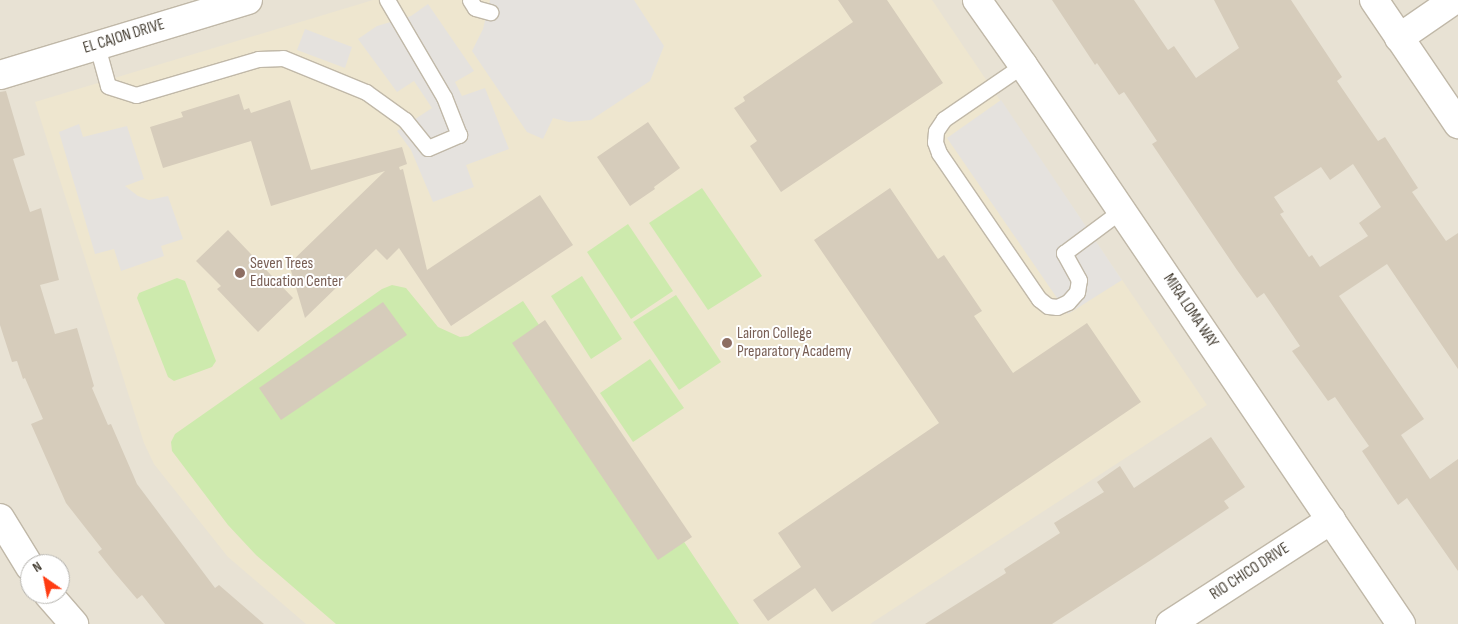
<!DOCTYPE html>
<style>
body{margin:0}
#map{position:relative;width:1458px;height:624px;overflow:hidden;background:#f4f0e6;font-family:"Sofia Sans Condensed",sans-serif}
div>[style]{position:absolute}
.residential>*{inset:0;background:#e8e2d4}
.education>*{inset:0;background:#eee6cf}
.green>*{inset:0;background:#cdeaad}
.parking>*{inset:0;background:#e5e2de}
.building>*{inset:0;background:#d6ccbb}
.roads{filter:drop-shadow(1px 0 #c0b8a8) drop-shadow(-1px 0 #c0b8a8) drop-shadow(0 1px #c0b8a8) drop-shadow(0 -1px #c0b8a8)}
.service>*{height:15px;margin:-7.5px;padding:0 7.5px;transform-origin:7.5px;border-radius:7.5px;background:#fff}
.minor>*{height:28px;margin:-14px;padding:0 14px;transform-origin:14px;border-radius:14px;background:#fff}
.dots>*{width:14px;height:14px;translate:-50% -50%;box-sizing:border-box;border:2px solid #fff;border-radius:50%}
span{translate:-50% -50%;white-space:nowrap;text-align:center;line-height:1.15;-webkit-text-stroke:4px #fff;paint-order:stroke}
.street-label{font-size:16px;color:#474035}
.education-label{font-size:16px;color:#785e54}
.left{translate:0 -50%;text-align:left}
.north{position:absolute;left:20px;top:554px;width:50px;height:50px;box-sizing:border-box;background:#fff;border:1px solid #b5b3ae;border-radius:50%;rotate:327deg;font-size:14px;font-weight:700;line-height:20px;text-align:center;color:#474035}
.north::after{content:'';display:block;margin:auto;width:18px;height:22px;background:#ff3c12;clip-path:polygon(50% 0,100% 100%,50% 72%,0 100%)}
</style>
<div id="map">
<div class="residential">
<i style="clip-path:polygon(evenodd,0 0,1458px 0,1458px 624px,0 624px,0 0,30px 564px,60px 564px,60px 594px,30px 594px,30px 564px)"></i>
</div>
<div class="education">
<i style="clip-path:polygon(373px 0,932px 0,1207px 405px,870px 624px,306px 624px,228px 557px,154px 464px,144px 443px,35px 102px)"></i>
</div>
<div class="green">
<i style="clip-path:polygon(702px 188px,762px 276px,708px 310px,649px 223px)"></i>
<i style="clip-path:polygon(628px 224px,673px 291px,631px 319px,587px 252px)"></i>
<i style="clip-path:polygon(582px 276px,622px 339px,591px 359px,551px 296px)"></i>
<i style="clip-path:polygon(177px 278px,185px 281px,216px 361px,212px 367px,174px 381px,168px 377px,137px 298px,139px 293px)"></i>
<i style="clip-path:polygon(392px 285px,406px 288px,438px 327px,460px 337px,468px 336px,523px 301px,739px 624px,336px 624px,256px 555px,228px 525px,172px 451px,171px 442px,175px 434px,382px 289px)"></i>
<i style="clip-path:polygon(676px 295px,721px 362px,679px 390px,633px 322px)"></i>
<i style="clip-path:polygon(650px 359px,684px 408px,633px 442px,600px 393px)"></i>
</div>
<div class="parking">
<i style="clip-path:polygon(490px 0,634px 0,664px 46px,650px 81px,591px 120px,569px 122px,553px 118px,543px 139px,527px 132px,472px 51px,483px 29px)"></i>
<i style="clip-path:polygon(428px 4px,474px 71px,455px 82px,462px 96px,485px 88px,509px 149px,466px 165px,474px 187px,433px 202px,411px 150px,397px 131px,432px 108px,414px 81px,397px 92px,358px 39px,377px 26px,411px 16px)"></i>
<i style="clip-path:polygon(305px 29px,352px 47px,345px 68px,297px 50px)"></i>
<i style="clip-path:polygon(1001px 100px,1122px 280px,1068px 314px,947px 138px)"></i>
<i style="clip-path:polygon(79px 124px,83px 137px,127px 126px,144px 179px,125px 186px,138px 196px,149px 200px,168px 196px,183px 239px,161px 246px,164px 256px,121px 271px,114px 249px,95px 254px,59px 132px)"></i>
</div>
<div class="building">
<i style="clip-path:polygon(838px 0,887px 0,943px 83px,781px 192px,750px 146px,757px 141px,734px 108px,745px 101px,743px 97px,853px 22px)"></i>
<i style="clip-path:polygon(evenodd,1052px 0,1134px 0,1168px 50px,1174px 46px,1196px 78px,1239px 48px,1214px 0,1291px 0,1342px 77px,1337px 81px,1378px 141px,1385px 137px,1418px 188px,1412px 192px,1446px 241px,1458px 233px,1458px 369px,1387px 264px,1339px 296px,1424px 419px,1401px 435px,1430px 479px,1458px 459px,1458px 571px,1407px 498px,1398px 505px,1362px 451px,1369px 446px,1350px 419px,1335px 397px,1328px 401px,1308px 373px,1292px 351px,1300px 346px,1264px 293px,1257px 298px,1237px 270px,1152px 144px,1157px 141px,1124px 92px,1119px 95px,1097px 63px,1095px 65px,1052px 0,1353px 164px,1381px 207px,1359px 223px,1368px 236px,1320px 267px,1312px 255px,1309px 257px,1280px 214px,1284px 212px,1274px 197px,1321px 167px,1330px 180px,1353px 164px)"></i>
<i style="clip-path:polygon(6px 91px,25px 155px,13px 159px,30px 212px,41px 208px,59px 280px,40px 285px,55px 334px,77px 328px,94px 386px,92px 388px,108px 425px,111px 424px,137px 484px,215px 588px,219px 585px,264px 624px,165px 624px,142px 595px,137px 599px,114px 572px,98px 552px,102px 549px,66px 503px,31px 424px,43px 419px,25px 378px,23px 379px,17px 361px,12px 362px,0 325px,0 92px)"></i>
<i style="clip-path:polygon(239px 94px,244px 110px,249px 108px,251px 113px,290px 100px,311px 170px,402px 147px,407px 164px,399px 167px,400px 170px,403px 169px,427px 270px,540px 195px,573px 245px,451px 326px,399px 248px,387px 260px,376px 249px,305px 318px,289px 264px,385px 171px,271px 206px,251px 141px,163px 168px,150px 127px,183px 117px,181px 112px)"></i>
<i style="clip-path:polygon(648px 122px,680px 168px,654px 187px,655px 189px,630px 206px,597px 157px)"></i>
<i style="clip-path:polygon(890px 188px,938px 259px,944px 255px,982px 311px,974px 316px,1013px 373px,1087px 323px,1141px 402px,832px 612px,815px 588px,768px 621px,753px 600px,801px 567px,778px 533px,939px 423px,814px 240px)"></i>
<i style="clip-path:polygon(228px 230px,293px 298px,258px 332px,217px 289px,221px 286px,196px 261px)"></i>
<i style="clip-path:polygon(383px 302px,407px 335px,281px 420px,259px 388px)"></i>
<i style="clip-path:polygon(545px 320px,692px 537px,658px 560px,512px 343px)"></i>
<i style="clip-path:polygon(1211px 437px,1245px 487px,1224px 501px,1229px 508px,1151px 560px,1052px 624px,925px 624px,1006px 573px,1004px 569px,1060px 533px,1054px 523px,1104px 492px,1097px 482px,1120px 466px,1134px 488px)"></i>
</div>
<div class="roads">
<div class="service">
<i style="left:470px;top:0;width:9px;rotate:58deg"></i>
<i style="left:475px;top:8px;width:16px;rotate:15deg"></i>
<i style="left:97px;top:46px;width:41px;rotate:74.6deg"></i>
<i style="left:108px;top:86px;width:29px;rotate:18deg"></i>
<i style="left:136px;top:95px;width:127px;rotate:-16.4deg"></i>
<i style="left:258px;top:59px;width:25px;rotate:-2deg"></i>
<i style="left:283px;top:58px;width:90px;rotate:22.3deg"></i>
<i style="left:366px;top:92px;width:48px;rotate:35.7deg"></i>
<i style="left:405px;top:120px;width:36px;rotate:51deg"></i>
<i style="left:428px;top:148px;width:34px;rotate:-23deg"></i>
<i style="left:459px;top:135px;width:41px;rotate:-111.5deg"></i>
<i style="left:444px;top:97px;width:113px;rotate:-120.4deg"></i>
<i style="left:1023px;top:65px;width:96px;rotate:145.6deg"></i>
<i style="left:944px;top:119px;width:14px;rotate:124deg"></i>
<i style="left:936px;top:131px;width:11px;rotate:95deg"></i>
<i style="left:935px;top:142px;width:12px;rotate:70deg"></i>
<i style="left:939px;top:153px;width:177px;rotate:55.6deg"></i>
<i style="left:1039px;top:299px;width:11px;rotate:38deg"></i>
<i style="left:1048px;top:306px;width:9px;rotate:6deg"></i>
<i style="left:1057px;top:307px;width:12px;rotate:-24deg"></i>
<i style="left:1068px;top:302px;width:13px;rotate:-48deg"></i>
<i style="left:1077px;top:292px;width:12px;rotate:-81deg"></i>
<i style="left:1079px;top:280px;width:31px;rotate:-119deg"></i>
<i style="left:1064px;top:253px;width:72px;rotate:-36.6deg"></i>
</div>
<div class="minor">
<i style="left:977px;top:0;width:80px;rotate:54.7deg"></i>
<i style="left:1023px;top:65px;width:675px;rotate:55.93deg"></i>
<i style="left:1374px;top:0;width:150px;rotate:55.9deg"></i>
<i style="left:1399px;top:38px;width:67px;rotate:-34.6deg"></i>
<i style="left:0;top:75px;width:259px;rotate:-16.8deg"></i>
<i style="left:0;top:518px;width:57px;rotate:58.5deg"></i>
<i style="left:48px;top:594px;width:40px;rotate:49deg"></i>
<i style="left:1170px;top:624px;width:192px;rotate:-32.9deg"></i>
</div>
</div>
<div class="dots">
<i style="left:240px;top:273px;background:#8d6e63"></i>
<i style="left:727px;top:343px;background:#8d6e63"></i>
</div>
<div class="street-label">
<span style="left:124px;top:37px;rotate:-17deg">EL CAJON DRIVE</span>
<span style="left:1190px;top:311px;rotate:56deg">MIRA LOMA WAY</span>
<span style="left:1250px;top:572px;rotate:-33deg">RIO CHICO DRIVE</span>
</div>
<div class="education-label">
<span class="left" style="left:250px;top:273px">Seven Trees<br>Education Center</span>
<span class="left" style="left:737px;top:343px">Lairon College<br>Preparatory Academy</span>
</div>
<div class="north">N</div>
</div>
